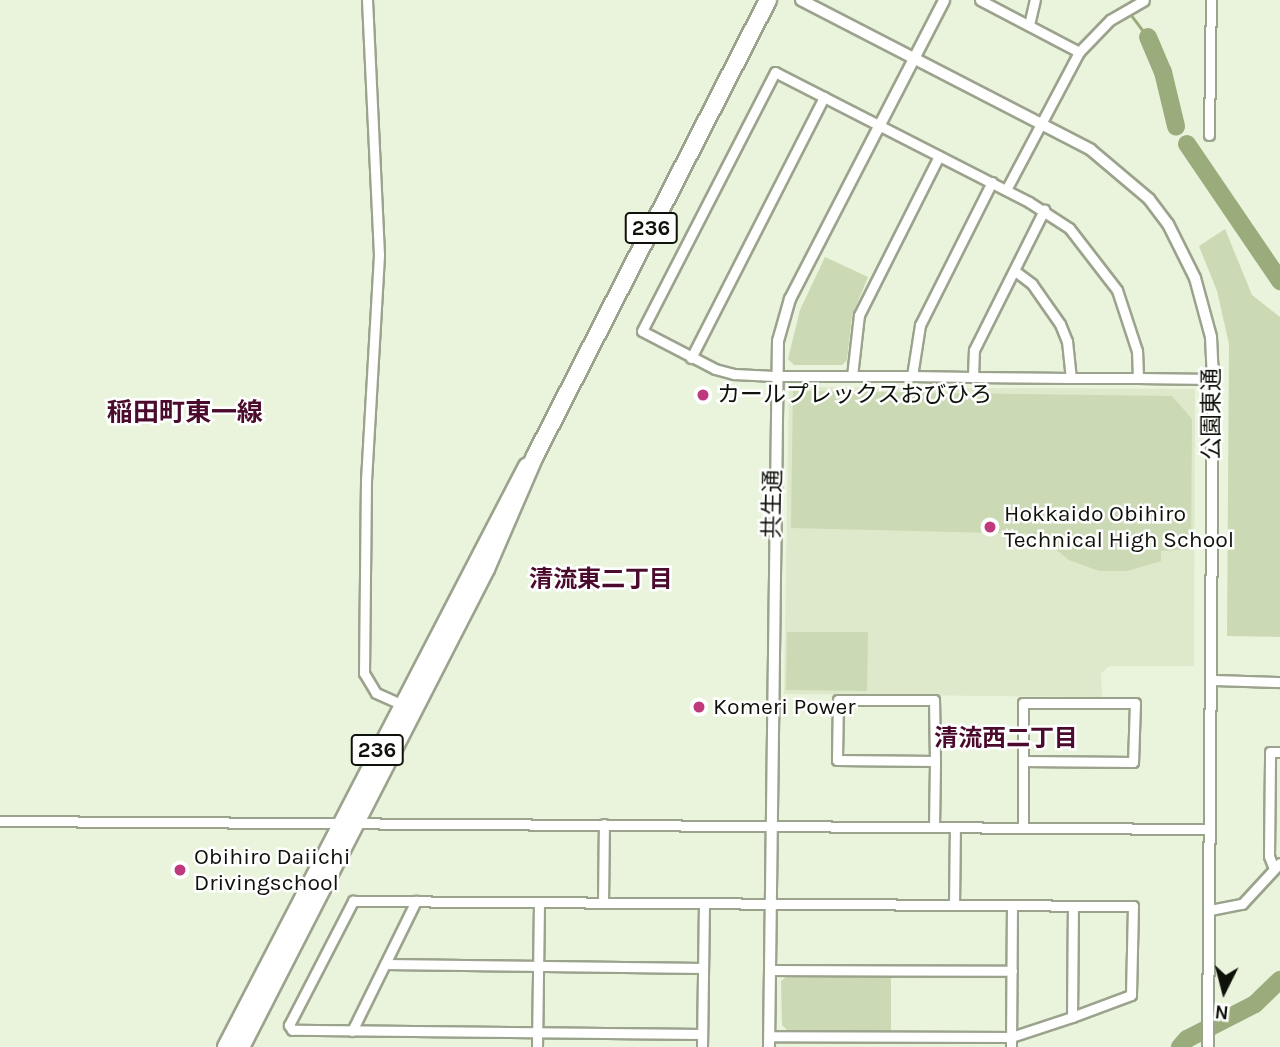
<!DOCTYPE html>
<meta charset="utf-8">
<style>
body{margin:0}
#map{position:relative;width:1280px;height:1047px;overflow:hidden;background:#eaf3dc;font-family:Karla,"Noto Sans JP",sans-serif}
div>[style]{position:absolute}
.built>*{inset:0;background:#dde9ca}
.green>*{inset:0;background:#cbd9b4}
.stream>*{height:2.5px;margin:-1.25px;padding:0 1.25px;transform-origin:1.25px;border-radius:1.25px;background:#9bac7c}
.river>*{height:18px;margin:-9px;padding:0 9px;transform-origin:9px;border-radius:9px;background:#9bac7c}
.roads{filter:drop-shadow(2px 0 #9ba38d) drop-shadow(-2px 0 #9ba38d) drop-shadow(0 2px #9ba38d) drop-shadow(0 -2px #9ba38d)}
.minor>*{height:9px;margin:-4.5px;padding:0 4.5px;transform-origin:4.5px;border-radius:4.5px;background:#fff}
.tertiary>*{height:10px;margin:-5px;padding:0 5px;transform-origin:5px;border-radius:5px;background:#fff}
.trunk>*{height:16px;margin:-8px;padding:0 8px;transform-origin:8px;border-radius:8px;background:#fff}
.dots>*{width:19px;height:19px;translate:-50% -50%;box-sizing:border-box;border:4px solid #fff;border-radius:50%}
span{translate:-50% -50%;white-space:nowrap;text-align:center;line-height:1.15;-webkit-text-stroke:5px #fff;paint-order:stroke}
.shield-label span{padding:2px 5px;background:#fff;border:2px solid;border-radius:5px;-webkit-text-stroke-width:0}
.shield-label{font-size:21px;color:#0f120a;font-weight:700}
.poi-label{font-size:23px;color:#0f120a}
.left{translate:0 -50%;text-align:left}
.street-label{font-size:23px;color:#0f120a}
.neighbourhood-label{font-size:24px;color:#4b0b2d;font-weight:700}
.quarter-label{font-size:26px;color:#4b0b2d;font-weight:700}
.north{position:absolute;left:1189px;top:956px;width:70px;height:70px;-webkit-text-stroke:5px #fff;paint-order:stroke;rotate:186deg;font-size:19px;font-weight:700;line-height:28px;text-align:center;color:#0f120a}
.north::after{content:'';display:block;margin:auto;width:24px;height:32px;background:#0f120a;clip-path:polygon(50% 0,100% 100%,50% 72%,0 100%)}
</style>
<div id="map">
<div class="built">
<i style="clip-path:polygon(789px 387px,1195px 389px,1194px 666px,1109px 666px,1101px 674px,1102px 697px,784px 694px)"></i>
</div>
<div class="green">
<i style="clip-path:polygon(1225px 229px,1252px 295px,1280px 317px,1280px 637px,1227px 636px,1229px 344px,1217px 291px,1199px 246px)"></i>
<i style="clip-path:polygon(825px 257px,868px 277px,852px 316px,847px 360px,842px 365px,794px 365px,788px 359px,800px 310px)"></i>
<i style="clip-path:polygon(793px 391px,1172px 396px,1192px 419px,1191px 549px,1161px 551px,1161px 561px,1127px 571px,1099px 571px,1069px 560px,1037px 534px,791px 528px)"></i>
<i style="clip-path:polygon(787px 632px,868px 632px,867px 691px,786px 690px)"></i>
<i style="clip-path:polygon(787px 976px,891px 977px,891px 1031px,787px 1030px,782px 1025px,781px 981px)"></i>
</div>
<div class="stream">
<i style="left:1129px;top:12px;width:31px;rotate:53deg"></i>
</div>
<div class="river">
<i style="left:1148px;top:37px;width:38px;rotate:67deg"></i>
<i style="left:1163px;top:72px;width:56px;rotate:76.5deg"></i>
<i style="left:1187px;top:144px;width:166px;rotate:55.8deg"></i>
<i style="left:1180px;top:1047px;width:11px;rotate:-49deg"></i>
<i style="left:1187px;top:1039px;width:76px;rotate:-27.2deg"></i>
<i style="left:1255px;top:1004px;width:35px;rotate:-44deg"></i>
</div>
<div class="roads">
<div class="minor">
<i style="left:367px;top:0;width:255px;rotate:87.3deg"></i>
<i style="left:379px;top:255px;width:226px;rotate:93.3deg"></i>
<i style="left:366px;top:481px;width:192px;rotate:90.6deg"></i>
<i style="left:364px;top:673px;width:23px;rotate:59deg"></i>
<i style="left:376px;top:693px;width:34px;rotate:24deg"></i>
<i style="left:980px;top:0;width:112px;rotate:27.7deg"></i>
<i style="left:1029px;top:25px;width:26px;rotate:-77deg"></i>
<i style="left:1209px;top:135px;width:135px;rotate:-89.2deg"></i>
<i style="left:1006px;top:190px;width:156px;rotate:-62.1deg"></i>
<i style="left:1079px;top:52px;width:45px;rotate:-45.9deg"></i>
<i style="left:1110px;top:20px;width:39px;rotate:-30deg"></i>
<i style="left:1015px;top:271px;width:21px;rotate:37deg"></i>
<i style="left:1032px;top:284px;width:49px;rotate:55deg"></i>
<i style="left:1060px;top:324px;width:18px;rotate:68deg"></i>
<i style="left:1067px;top:341px;width:37px;rotate:84deg"></i>
<i style="left:691px;top:358px;width:293px;rotate:-63deg"></i>
<i style="left:852px;top:376px;width:61px;rotate:-83.5deg"></i>
<i style="left:859px;top:315px;width:178px;rotate:-63.3deg"></i>
<i style="left:912px;top:376px;width:52px;rotate:-81.1deg"></i>
<i style="left:920px;top:325px;width:160px;rotate:-63.3deg"></i>
<i style="left:973px;top:377px;width:27px;rotate:-88deg"></i>
<i style="left:974px;top:350px;width:157px;rotate:-63.4deg"></i>
<i style="left:1138px;top:378px;width:27px;rotate:-92deg"></i>
<i style="left:1137px;top:351px;width:64px;rotate:-108.2deg"></i>
<i style="left:1117px;top:290px;width:78px;rotate:-127.7deg"></i>
<i style="left:1069px;top:228px;width:48px;rotate:-147deg"></i>
<i style="left:1029px;top:202px;width:285px;rotate:-152.9deg"></i>
<i style="left:775px;top:72px;width:291px;rotate:117.2deg"></i>
<i style="left:642px;top:331px;width:82px;rotate:27.5deg"></i>
<i style="left:715px;top:369px;width:20px;rotate:15deg"></i>
<i style="left:734px;top:374px;width:40px;rotate:2.9deg"></i>
<i style="left:774px;top:376px;width:138px"></i>
<i style="left:912px;top:376px;width:61px;rotate:0.9deg"></i>
<i style="left:973px;top:377px;width:98px;rotate:0.6deg"></i>
<i style="left:1071px;top:378px;width:67px"></i>
<i style="left:1138px;top:378px;width:75px;rotate:0.8deg"></i>
<i style="left:1211px;top:680px;width:69px;rotate:1.7deg"></i>
<i style="left:0;top:821px;width:1210px;rotate:0.38deg"></i>
<i style="left:934px;top:827px;width:66px;rotate:-89.1deg"></i>
<i style="left:935px;top:761px;width:61px;rotate:-90.9deg"></i>
<i style="left:934px;top:700px;width:96px;rotate:180deg"></i>
<i style="left:838px;top:700px;width:60px;rotate:91deg"></i>
<i style="left:837px;top:760px;width:98px;rotate:0.6deg"></i>
<i style="left:1023px;top:828px;width:125px;rotate:-90deg"></i>
<i style="left:1023px;top:703px;width:112px"></i>
<i style="left:1135px;top:703px;width:59px;rotate:91.9deg"></i>
<i style="left:1133px;top:762px;width:110px;rotate:-179.5deg"></i>
<i style="left:1274px;top:869px;width:14px;rotate:-111deg"></i>
<i style="left:1269px;top:856px;width:104px;rotate:-89.4deg"></i>
<i style="left:1270px;top:752px;width:10px"></i>
<i style="left:603px;top:902px;width:78px;rotate:-89.3deg"></i>
<i style="left:954px;top:905px;width:78px;rotate:-89.3deg"></i>
<i style="left:1210px;top:910px;width:33px;rotate:-11deg"></i>
<i style="left:1242px;top:904px;width:56px;rotate:-47.2deg"></i>
<i style="left:385px;top:964px;width:318px;rotate:0.7deg"></i>
<i style="left:769px;top:970px;width:243px;rotate:0.2deg"></i>
<i style="left:1072px;top:1017px;width:111px;rotate:-89.5deg"></i>
<i style="left:352px;top:1031px;width:145px;rotate:-63.8deg"></i>
<i style="left:702px;top:1034px;width:410px;rotate:-179.4deg"></i>
<i style="left:292px;top:1030px;width:6px;rotate:-121deg"></i>
<i style="left:289px;top:1025px;width:140px;rotate:-62.7deg"></i>
<i style="left:353px;top:901px;width:780px;rotate:0.37deg"></i>
<i style="left:1133px;top:906px;width:89px;rotate:91.3deg"></i>
<i style="left:1131px;top:995px;width:63px;rotate:159.6deg"></i>
<i style="left:1072px;top:1017px;width:64px;rotate:161.8deg"></i>
<i style="left:1011px;top:1037px;width:242px;rotate:-179.8deg"></i>
<i style="left:537px;top:1047px;width:145px;rotate:-89.2deg"></i>
<i style="left:702px;top:1047px;width:144px;rotate:-89.2deg"></i>
<i style="left:1011px;top:1047px;width:141px;rotate:-89.6deg"></i>
</div>
<div class="tertiary">
<i style="left:801px;top:0;width:326px;rotate:27.3deg"></i>
<i style="left:1091px;top:150px;width:76px;rotate:40.2deg"></i>
<i style="left:1149px;top:199px;width:31px;rotate:53deg"></i>
<i style="left:1168px;top:224px;width:60px;rotate:63.4deg"></i>
<i style="left:1195px;top:278px;width:61px;rotate:74.8deg"></i>
<i style="left:1211px;top:337px;width:42px;rotate:87.3deg"></i>
<i style="left:1213px;top:379px;width:668px;rotate:90.43deg"></i>
<i style="left:769px;top:1047px;width:706px;rotate:-89.27deg"></i>
<i style="left:778px;top:341px;width:44px;rotate:-74.1deg"></i>
<i style="left:790px;top:299px;width:336px;rotate:-62.7deg"></i>
</div>
<div class="trunk">
<i style="left:226px;top:1047px;width:654px;rotate:-62.61deg"></i>
<i style="left:241px;top:1047px;width:537px;rotate:-62.86deg"></i>
<i style="left:486px;top:569px;width:123px;rotate:-66.6deg"></i>
<i style="left:535px;top:456px;width:512px;rotate:-62.93deg"></i>
</div>
</div>
<div class="dots">
<i style="left:703px;top:395px;background:#bf3a7d"></i>
<i style="left:990px;top:527px;background:#bf3a7d"></i>
<i style="left:699px;top:707px;background:#bf3a7d"></i>
<i style="left:180px;top:870px;background:#bf3a7d"></i>
</div>
<div class="shield-label">
<span style="left:651px;top:228px">236</span>
<span style="left:377px;top:750px">236</span>
</div>
<div class="poi-label">
<span class="left" style="left:717px;top:395px">カールプレックスおびひろ</span>
<span class="left" style="left:1004px;top:527px">Hokkaido Obihiro<br>Technical High School</span>
<span class="left" style="left:713px;top:707px">Komeri Power</span>
<span class="left" style="left:194px;top:870px">Obihiro Daiichi<br>Drivingschool</span>
</div>
<div class="street-label">
<span style="left:1212px;top:414px;rotate:-90deg">公園東通</span>
<span style="left:773px;top:504px;rotate:-89deg">共生通</span>
</div>
<div class="neighbourhood-label">
<span style="left:601px;top:580px">清流東二丁目</span>
<span style="left:1006px;top:739px">清流西二丁目</span>
</div>
<div class="quarter-label">
<span style="left:185px;top:413px">稲田町東一線</span>
</div>
<div class="north">N</div>
</div>
